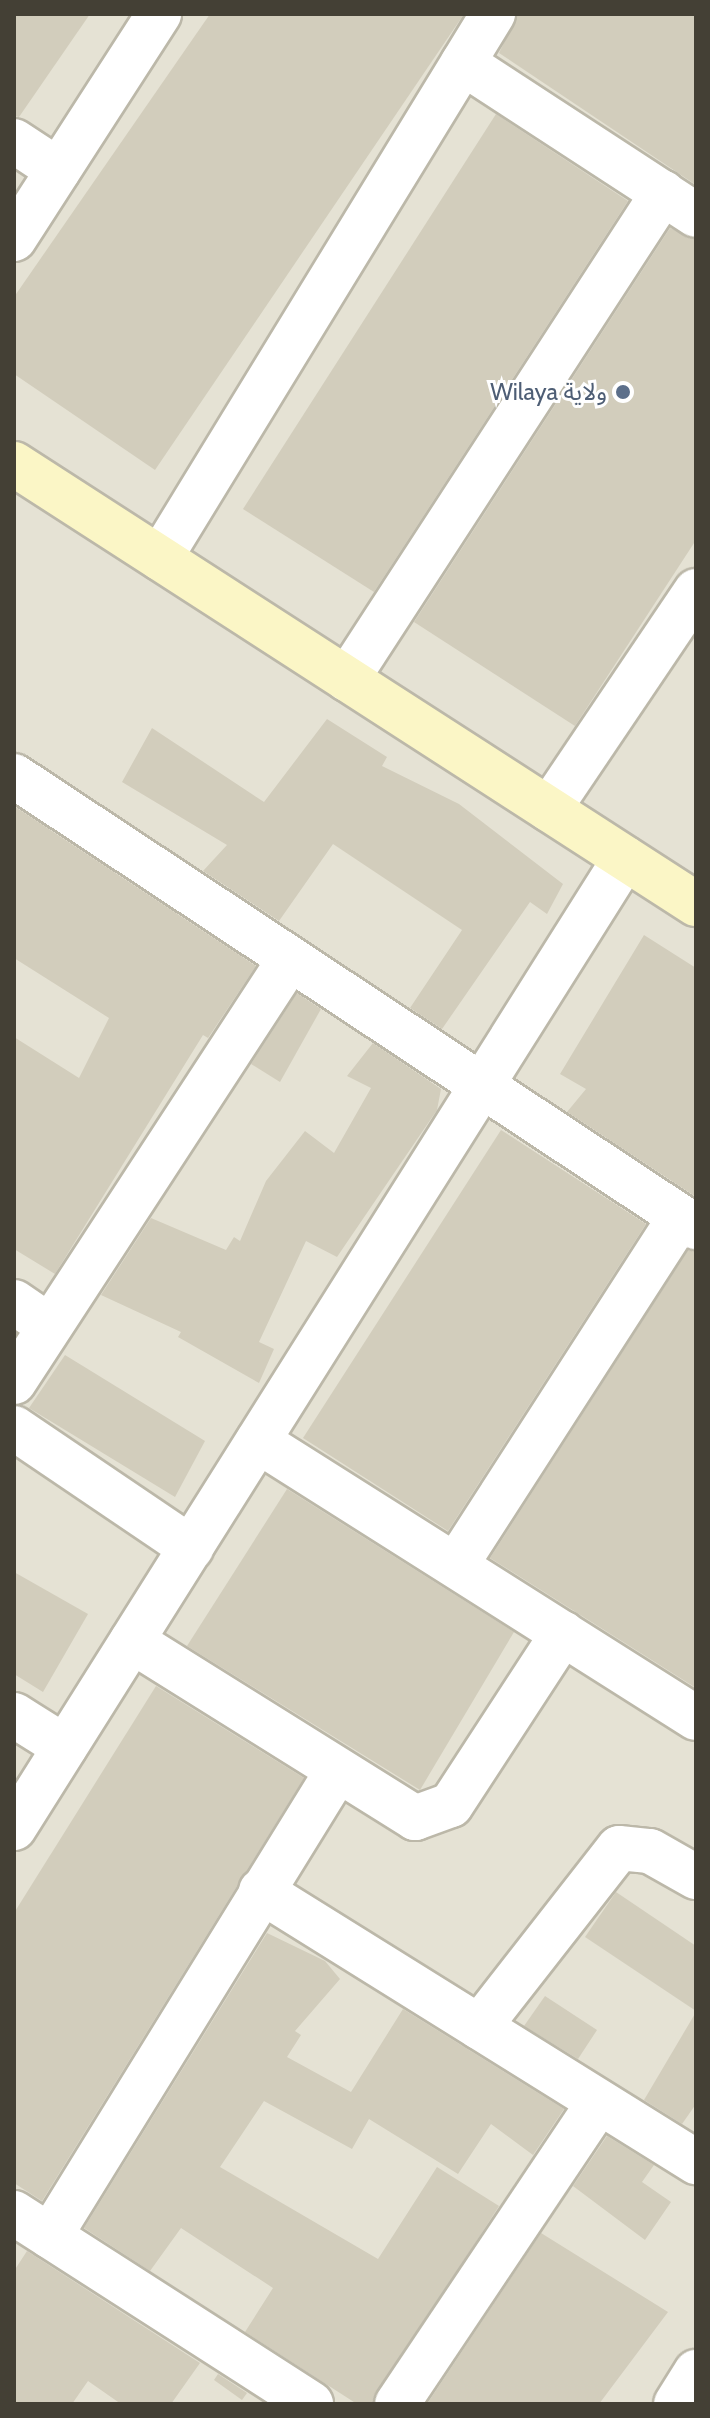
<!DOCTYPE html>
<meta charset="utf-8">
<style>
body{margin:0}
#map{position:relative;width:710px;height:2418px;overflow:hidden;background:#f2f0e5;font-family:Cabin,"Noto Sans Arabic",sans-serif}
div>[style]{position:absolute}
.residential>*{inset:0;background:#e5e2d4}
.building>*{inset:0;background:#d2cdbc}
.roads{filter:drop-shadow(2px 0 #bcb8a9) drop-shadow(-2px 0 #bcb8a9) drop-shadow(0 2px #bcb8a9) drop-shadow(0 -2px #bcb8a9)}
.street>*{height:44px;margin:-22px;padding:0 22px;transform-origin:22px;border-radius:22px;background:#fff}
.secondary>*{height:44px;margin:-22px;padding:0 22px;transform-origin:22px;border-radius:22px;background:#fbf6c6}
.dots>*{width:22px;height:22px;translate:-50% -50%;box-sizing:border-box;border:4px solid #fff;border-radius:50%}
span{translate:-50% -50%;white-space:nowrap;text-align:center;line-height:1.15;-webkit-text-stroke:6px #fff;paint-order:stroke}
.service-label{font-size:24px;color:#4e5e75}
.right{translate:-100% -50%;text-align:right}
.frame{position:absolute;inset:0;border:16px solid #444035;pointer-events:none}
</style>
<div id="map">
<div class="residential">
<i style="clip-path:polygon(14px 14px,696px 14px,696px 2404px,14px 2404px)"></i>
</div>
<div class="building">
<i style="clip-path:polygon(14px 14px,90px 14px,19px 117px,14px 116px)"></i>
<i style="clip-path:polygon(210px 14px,464px 14px,155px 470px,14px 374px,14px 297px)"></i>
<i style="clip-path:polygon(518px 14px,696px 14px,696px 185px,499px 53px)"></i>
<i style="clip-path:polygon(496px 114px,628px 201px,374px 592px,243px 509px)"></i>
<i style="clip-path:polygon(670px 228px,696px 240px,696px 540px,575px 726px,414px 622px)"></i>
<i style="clip-path:polygon(327px 719px,387px 757px,382px 766px,459px 804px,563px 884px,547px 914px,530px 902px,442px 1029px,410px 1008px,462px 930px,333px 844px,279px 921px,203px 871px,227px 845px,122px 782px,152px 728px,264px 802px)"></i>
<i style="clip-path:polygon(14px 806px,256px 966px,208px 1038px,203px 1035px,55px 1274px,14px 1249px,14px 1037px,79px 1078px,109px 1018px,14px 958px)"></i>
<i style="clip-path:polygon(644px 935px,696px 968px,696px 1197px,567px 1112px,586px 1089px,560px 1074px)"></i>
<i style="clip-path:polygon(297px 993px,321px 1009px,280px 1082px,251px 1064px)"></i>
<i style="clip-path:polygon(373px 1043px,441px 1089px,437px 1110px,337px 1257px,306px 1241px,259px 1342px,274px 1349px,259px 1383px,178px 1337px,181px 1332px,101px 1295px,151px 1218px,226px 1250px,234px 1237px,240px 1241px,266px 1181px,305px 1131px,334px 1153px,371px 1088px,347px 1076px)"></i>
<i style="clip-path:polygon(501px 1130px,646px 1224px,448px 1531px,303px 1438px)"></i>
<i style="clip-path:polygon(688px 1250px,696px 1252px,696px 1688px,490px 1558px)"></i>
<i style="clip-path:polygon(65px 1355px,205px 1441px,175px 1497px,29px 1408px)"></i>
<i style="clip-path:polygon(287px 1489px,514px 1632px,420px 1790px,187px 1646px)"></i>
<i style="clip-path:polygon(14px 1572px,88px 1614px,43px 1692px,14px 1674px)"></i>
<i style="clip-path:polygon(156px 1686px,304px 1778px,42px 2201px,14px 2183px,14px 1913px)"></i>
<i style="clip-path:polygon(616px 1892px,696px 1946px,696px 2011px,585px 1937px)"></i>
<i style="clip-path:polygon(267px 1933px,325px 1961px,340px 1979px,295px 2031px,301px 2035px,287px 2057px,351px 2092px,403px 2009px,564px 2109px,533px 2155px,491px 2124px,458px 2174px,369px 2119px,352px 2149px,264px 2101px,220px 2167px,378px 2259px,437px 2167px,499px 2206px,372px 2404px,357px 2404px,245px 2332px,273px 2288px,181px 2228px,150px 2271px,84px 2228px)"></i>
<i style="clip-path:polygon(545px 1996px,597px 2030px,578px 2059px,524px 2026px)"></i>
<i style="clip-path:polygon(696px 2012px,696px 2104px,682px 2124px,644px 2100px)"></i>
<i style="clip-path:polygon(607px 2136px,654px 2165px,642px 2182px,671px 2202px,645px 2240px,573px 2186px)"></i>
<i style="clip-path:polygon(541px 2233px,668px 2312px,599px 2404px,427px 2404px)"></i>
<i style="clip-path:polygon(27px 2251px,200px 2363px,171px 2404px,121px 2404px,88px 2381px,72px 2404px,14px 2404px,14px 2271px)"></i>
<i style="clip-path:polygon(218px 2374px,247px 2393px,242px 2400px,214px 2380px)"></i>
</div>
<div class="roads">
<div class="street">
<i style="left:463px;top:63px;width:278px;rotate:33.1deg"></i>
<i style="left:14px;top:141px;width:53px;rotate:33.4deg"></i>
<i style="left:14px;top:239px;width:268px;rotate:-57.2deg"></i>
<i style="left:160px;top:558px;width:638px;rotate:-58.53deg"></i>
<i style="left:347px;top:679px;width:580px;rotate:-56.97deg"></i>
<i style="left:14px;top:776px;width:818px;rotate:33.48deg"></i>
<i style="left:549px;top:809px;width:263px;rotate:-56deg"></i>
<i style="left:14px;top:1302px;width:42px;rotate:34.4deg"></i>
<i style="left:14px;top:1382px;width:505px;rotate:-56.88deg"></i>
<i style="left:14px;top:1428px;width:214px;rotate:34.1deg"></i>
<i style="left:258px;top:1441px;width:518px;rotate:32.31deg"></i>
<i style="left:456px;top:1565px;width:414px;rotate:-57.2deg"></i>
<i style="left:132px;top:1641px;width:334px;rotate:32deg"></i>
<i style="left:415px;top:1818px;width:38px;rotate:-20deg"></i>
<i style="left:451px;top:1805px;width:205px;rotate:-56.9deg"></i>
<i style="left:14px;top:1715px;width:60px;rotate:32.1deg"></i>
<i style="left:14px;top:1828px;width:1146px;rotate:-57.79deg"></i>
<i style="left:261px;top:1891px;width:513px;rotate:31.92deg"></i>
<i style="left:479px;top:2027px;width:227px;rotate:-52deg"></i>
<i style="left:619px;top:1848px;width:31px;rotate:6deg"></i>
<i style="left:650px;top:1851px;width:53px;rotate:29.5deg"></i>
<i style="left:14px;top:2213px;width:353px;rotate:32.7deg"></i>
<i style="left:50px;top:2236px;width:544px;rotate:-58.3deg"></i>
<i style="left:397px;top:2404px;width:363px;rotate:-56.2deg"></i>
<i style="left:676px;top:2404px;width:38px;rotate:-58deg"></i>
</div>
<div class="secondary">
<i style="left:14px;top:464px;width:812px;rotate:32.83deg"></i>
</div>
</div>
<div class="dots">
<i style="left:623px;top:392px;background:#5c6f8a"></i>
</div>
<div class="service-label">
<span class="right" style="left:607px;top:392px">Wilaya ولاية</span>
</div>
<div class="frame"></div>
</div>
